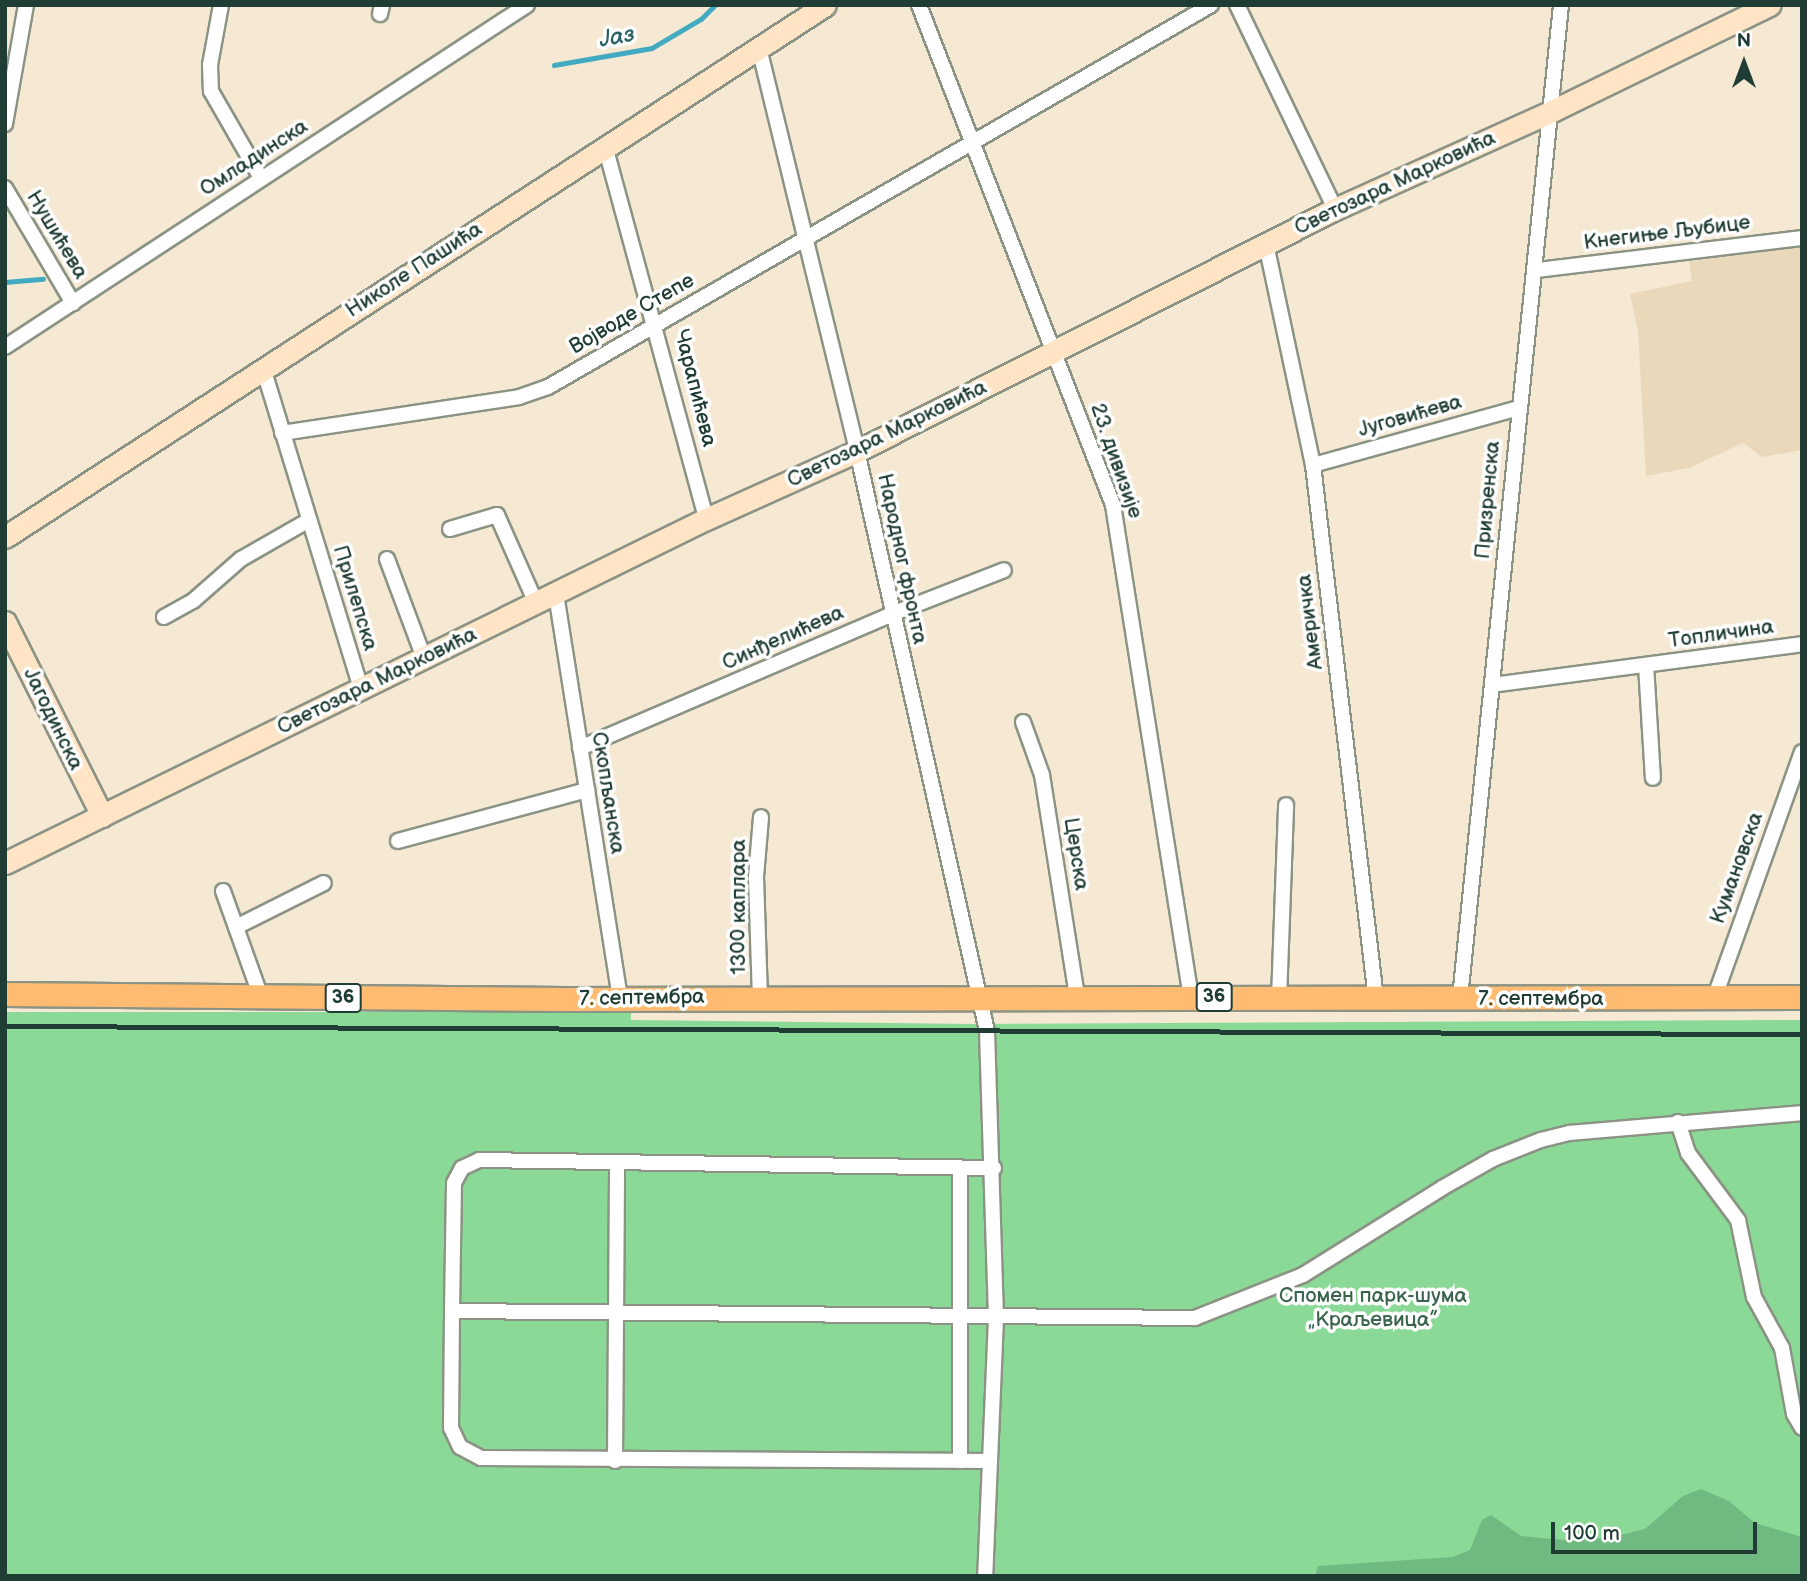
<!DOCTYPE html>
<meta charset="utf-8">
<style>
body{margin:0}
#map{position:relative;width:1807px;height:1581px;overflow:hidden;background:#f5e9d4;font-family:"Balsamiq Sans",sans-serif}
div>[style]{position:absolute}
.built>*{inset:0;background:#e9d9ba}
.green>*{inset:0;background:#8bd997}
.forest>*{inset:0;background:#70b980}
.stream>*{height:4.5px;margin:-2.25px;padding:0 2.25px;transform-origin:2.25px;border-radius:2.25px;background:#42aac1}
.roads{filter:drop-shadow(2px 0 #8a9384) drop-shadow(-2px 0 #8a9384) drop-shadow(0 2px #8a9384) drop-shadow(0 -2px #8a9384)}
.street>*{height:14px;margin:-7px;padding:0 7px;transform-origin:7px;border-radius:7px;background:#fff}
.secondary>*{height:21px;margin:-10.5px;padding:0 10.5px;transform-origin:10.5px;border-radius:10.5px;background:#ffe4c6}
.primary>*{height:23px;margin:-11.5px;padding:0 11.5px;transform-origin:11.5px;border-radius:11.5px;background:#ffbb71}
.rail>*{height:4.5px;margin:-2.25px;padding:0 2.25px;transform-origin:2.25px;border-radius:2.25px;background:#1f3d34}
span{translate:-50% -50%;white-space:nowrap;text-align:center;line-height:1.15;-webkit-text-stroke:7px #fff;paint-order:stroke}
.shield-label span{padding:2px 5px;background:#fff;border:2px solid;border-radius:5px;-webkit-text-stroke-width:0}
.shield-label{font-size:19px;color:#1f3d34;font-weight:700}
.street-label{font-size:21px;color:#1f3d34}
.park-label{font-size:21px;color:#3a644d}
.water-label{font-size:23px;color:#2b6365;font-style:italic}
.frame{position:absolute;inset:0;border:7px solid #1f3d34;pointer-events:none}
.north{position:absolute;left:1709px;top:28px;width:70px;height:70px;-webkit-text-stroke:5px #fff;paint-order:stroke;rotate:0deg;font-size:19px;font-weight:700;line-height:28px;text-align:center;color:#1f3d34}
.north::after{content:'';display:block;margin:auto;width:24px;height:32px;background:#1f3d34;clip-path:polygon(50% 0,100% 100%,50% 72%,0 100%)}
.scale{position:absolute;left:1551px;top:1522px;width:206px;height:32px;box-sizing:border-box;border:4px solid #1f3d34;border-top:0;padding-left:9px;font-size:21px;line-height:24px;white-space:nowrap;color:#1f3d34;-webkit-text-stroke:5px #fff;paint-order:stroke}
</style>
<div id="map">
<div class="built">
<i style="clip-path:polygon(1802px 245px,1802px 450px,1762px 457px,1743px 443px,1689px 468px,1646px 476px,1638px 332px,1630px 294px,1692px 281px,1689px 262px)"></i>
</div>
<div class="green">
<i style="clip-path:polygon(5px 1012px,631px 1012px,631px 1020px,974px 1024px,1802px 1020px,1802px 1576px,5px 1576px)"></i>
</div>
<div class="forest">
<i style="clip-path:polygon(1701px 1489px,1729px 1501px,1755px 1523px,1802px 1537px,1802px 1576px,1315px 1576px,1318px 1566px,1453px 1557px,1470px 1550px,1482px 1520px,1491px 1515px,1521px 1536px,1574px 1541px,1613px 1537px,1645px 1529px,1683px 1496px)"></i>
</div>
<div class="stream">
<i style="left:554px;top:65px;width:99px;rotate:-9.8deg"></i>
<i style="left:652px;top:48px;width:57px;rotate:-30.6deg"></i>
<i style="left:701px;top:19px;width:20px;rotate:-45deg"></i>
<i style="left:5px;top:282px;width:38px;rotate:-5deg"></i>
</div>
<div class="roads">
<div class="street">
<i style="left:221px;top:5px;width:61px;rotate:100.4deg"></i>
<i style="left:210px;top:65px;width:26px;rotate:88deg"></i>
<i style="left:211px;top:91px;width:100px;rotate:60.1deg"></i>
<i style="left:919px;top:5px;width:536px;rotate:68.79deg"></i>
<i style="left:1113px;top:505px;width:497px;rotate:81deg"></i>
<i style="left:1237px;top:5px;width:226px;rotate:64.3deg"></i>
<i style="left:380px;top:14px;width:9px;rotate:-77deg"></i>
<i style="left:759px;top:48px;width:415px;rotate:76.3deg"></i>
<i style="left:857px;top:451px;width:594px;rotate:77.37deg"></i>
<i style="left:987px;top:1031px;width:287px;rotate:88.2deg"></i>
<i style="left:996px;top:1318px;width:258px;rotate:92.4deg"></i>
<i style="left:5px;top:124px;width:121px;rotate:-80deg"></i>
<i style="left:605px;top:146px;width:386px;rotate:74.8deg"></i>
<i style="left:5px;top:188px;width:134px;rotate:59.4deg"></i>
<i style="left:1266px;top:244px;width:226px;rotate:78deg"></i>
<i style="left:1313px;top:465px;width:538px;rotate:83.27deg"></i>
<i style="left:1537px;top:270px;width:267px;rotate:-6.9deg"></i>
<i style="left:5px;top:347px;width:624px;rotate:-33.23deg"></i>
<i style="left:263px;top:368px;width:336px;rotate:73deg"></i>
<i style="left:282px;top:433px;width:240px;rotate:-8.6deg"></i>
<i style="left:519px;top:397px;width:31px;rotate:-19deg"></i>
<i style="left:548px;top:387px;width:765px;rotate:-29.95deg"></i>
<i style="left:1313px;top:465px;width:213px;rotate:-15.5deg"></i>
<i style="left:450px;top:529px;width:49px;rotate:-16.6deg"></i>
<i style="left:497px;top:515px;width:96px;rotate:66.1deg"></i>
<i style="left:387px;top:559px;width:106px;rotate:69.5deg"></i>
<i style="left:556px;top:594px;width:409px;rotate:81deg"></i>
<i style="left:164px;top:617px;width:33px;rotate:-29deg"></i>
<i style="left:193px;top:601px;width:64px;rotate:-41.2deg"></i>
<i style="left:241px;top:559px;width:78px;rotate:-29.8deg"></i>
<i style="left:1646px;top:665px;width:113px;rotate:86.5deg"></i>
<i style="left:1492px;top:685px;width:313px;rotate:-7.5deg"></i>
<i style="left:1023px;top:722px;width:56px;rotate:70.3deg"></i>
<i style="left:1042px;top:775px;width:224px;rotate:81deg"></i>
<i style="left:580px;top:748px;width:340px;rotate:-23.2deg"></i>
<i style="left:892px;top:614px;width:120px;rotate:-21.4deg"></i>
<i style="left:398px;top:841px;width:196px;rotate:-15.1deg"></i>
<i style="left:223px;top:891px;width:113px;rotate:70.3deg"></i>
<i style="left:236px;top:927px;width:98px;rotate:-26.6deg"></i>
<i style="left:760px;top:998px;width:121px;rotate:-91.9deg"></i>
<i style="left:756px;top:877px;width:60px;rotate:-85.2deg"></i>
<i style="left:1460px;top:998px;width:998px;rotate:-84.19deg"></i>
<i style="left:1279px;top:999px;width:194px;rotate:-87.9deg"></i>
<i style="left:1714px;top:999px;width:262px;rotate:-70.4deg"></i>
<i style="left:1678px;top:1122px;width:33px;rotate:72deg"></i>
<i style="left:1688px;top:1153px;width:84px;rotate:53.3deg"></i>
<i style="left:1738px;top:1220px;width:79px;rotate:78.3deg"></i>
<i style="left:1754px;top:1297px;width:58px;rotate:61.2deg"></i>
<i style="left:1782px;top:1348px;width:67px;rotate:79.7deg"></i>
<i style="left:1794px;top:1414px;width:16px;rotate:60deg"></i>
<i style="left:452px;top:1311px;width:743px;rotate:0.54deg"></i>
<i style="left:1195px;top:1318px;width:116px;rotate:-21.7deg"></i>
<i style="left:1303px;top:1275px;width:164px;rotate:-32deg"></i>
<i style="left:1442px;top:1188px;width:59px;rotate:-29.6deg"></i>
<i style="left:1493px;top:1159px;width:52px;rotate:-21.6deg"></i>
<i style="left:1541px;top:1140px;width:30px;rotate:-14deg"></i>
<i style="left:1570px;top:1133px;width:233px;rotate:-4.9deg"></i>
<i style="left:615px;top:1461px;width:298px;rotate:-89.6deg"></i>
<i style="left:960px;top:1461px;width:293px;rotate:-90deg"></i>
<i style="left:990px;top:1461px;width:509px;rotate:-179.66deg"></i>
<i style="left:481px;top:1458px;width:24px;rotate:-152deg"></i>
<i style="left:460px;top:1447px;width:21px;rotate:-115deg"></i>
<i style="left:451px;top:1428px;width:117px;rotate:-89.5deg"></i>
<i style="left:452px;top:1311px;width:128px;rotate:-89.1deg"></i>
<i style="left:454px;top:1183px;width:17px;rotate:-62deg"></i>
<i style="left:462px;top:1168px;width:19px;rotate:-25deg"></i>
<i style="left:479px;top:1160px;width:515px;rotate:0.89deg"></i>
</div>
<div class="secondary">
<i style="left:5px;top:537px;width:977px;rotate:-32.97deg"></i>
<i style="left:5px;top:622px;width:217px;rotate:63.4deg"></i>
<i style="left:5px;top:863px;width:781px;rotate:-26.14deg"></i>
<i style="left:706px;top:519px;width:166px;rotate:-24.2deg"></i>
<i style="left:857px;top:451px;width:536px;rotate:-26.85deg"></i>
<i style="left:1335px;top:209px;width:238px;rotate:-24.3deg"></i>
<i style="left:1552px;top:111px;width:242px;rotate:-26deg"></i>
</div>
<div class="primary">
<i style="left:5px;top:994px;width:560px;rotate:0.51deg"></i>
<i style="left:565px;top:999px;width:1237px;rotate:-0.09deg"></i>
</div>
</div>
<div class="rail">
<i style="left:5px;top:1026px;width:1797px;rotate:0.26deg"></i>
</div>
<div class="shield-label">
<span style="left:1214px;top:997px">36</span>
<span style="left:343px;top:998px">36</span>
</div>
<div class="street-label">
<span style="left:254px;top:158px;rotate:-33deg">Омладинска</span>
<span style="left:1395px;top:183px;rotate:-25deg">Светозара Марковића</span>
<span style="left:1667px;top:233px;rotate:-7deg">Кнегиње Љубице</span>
<span style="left:57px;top:235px;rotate:59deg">Нушићева</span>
<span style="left:414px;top:270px;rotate:-33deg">Николе Пашића</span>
<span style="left:632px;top:314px;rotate:-30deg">Војводе Степе</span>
<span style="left:695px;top:388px;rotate:76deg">Чарапићева</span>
<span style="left:1410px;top:416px;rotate:-16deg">Југовићева</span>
<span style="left:887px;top:434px;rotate:-26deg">Светозара Марковића</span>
<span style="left:1116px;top:461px;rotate:71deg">23. дивизије</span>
<span style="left:1488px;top:500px;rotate:-85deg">Призренска</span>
<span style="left:902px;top:559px;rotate:78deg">Народног фронта</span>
<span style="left:355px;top:598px;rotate:73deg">Прилепска</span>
<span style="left:1310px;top:622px;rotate:-97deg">Америчка</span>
<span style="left:1721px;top:634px;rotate:-8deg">Топличина</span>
<span style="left:783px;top:638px;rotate:-24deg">Синђелићева</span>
<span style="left:377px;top:681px;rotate:-26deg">Светозара Марковића</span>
<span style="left:53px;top:719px;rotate:64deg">Јагодинска</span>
<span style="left:608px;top:793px;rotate:81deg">Скопљанска</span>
<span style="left:1076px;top:854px;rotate:81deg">Церска</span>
<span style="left:1737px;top:868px;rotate:-70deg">Кумановска</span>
<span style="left:739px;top:907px;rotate:-90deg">1300 каплара</span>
<span style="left:642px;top:998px;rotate:-1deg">7. септембра</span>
<span style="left:1541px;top:999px">7. септембра</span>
</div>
<div class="park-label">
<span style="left:1373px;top:1308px">Спомен парк-шума<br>„Краљевица”</span>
</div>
<div class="water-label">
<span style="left:617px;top:37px;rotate:-10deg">Јаз</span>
</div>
<div class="frame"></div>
<div class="north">N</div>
<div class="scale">100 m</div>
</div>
